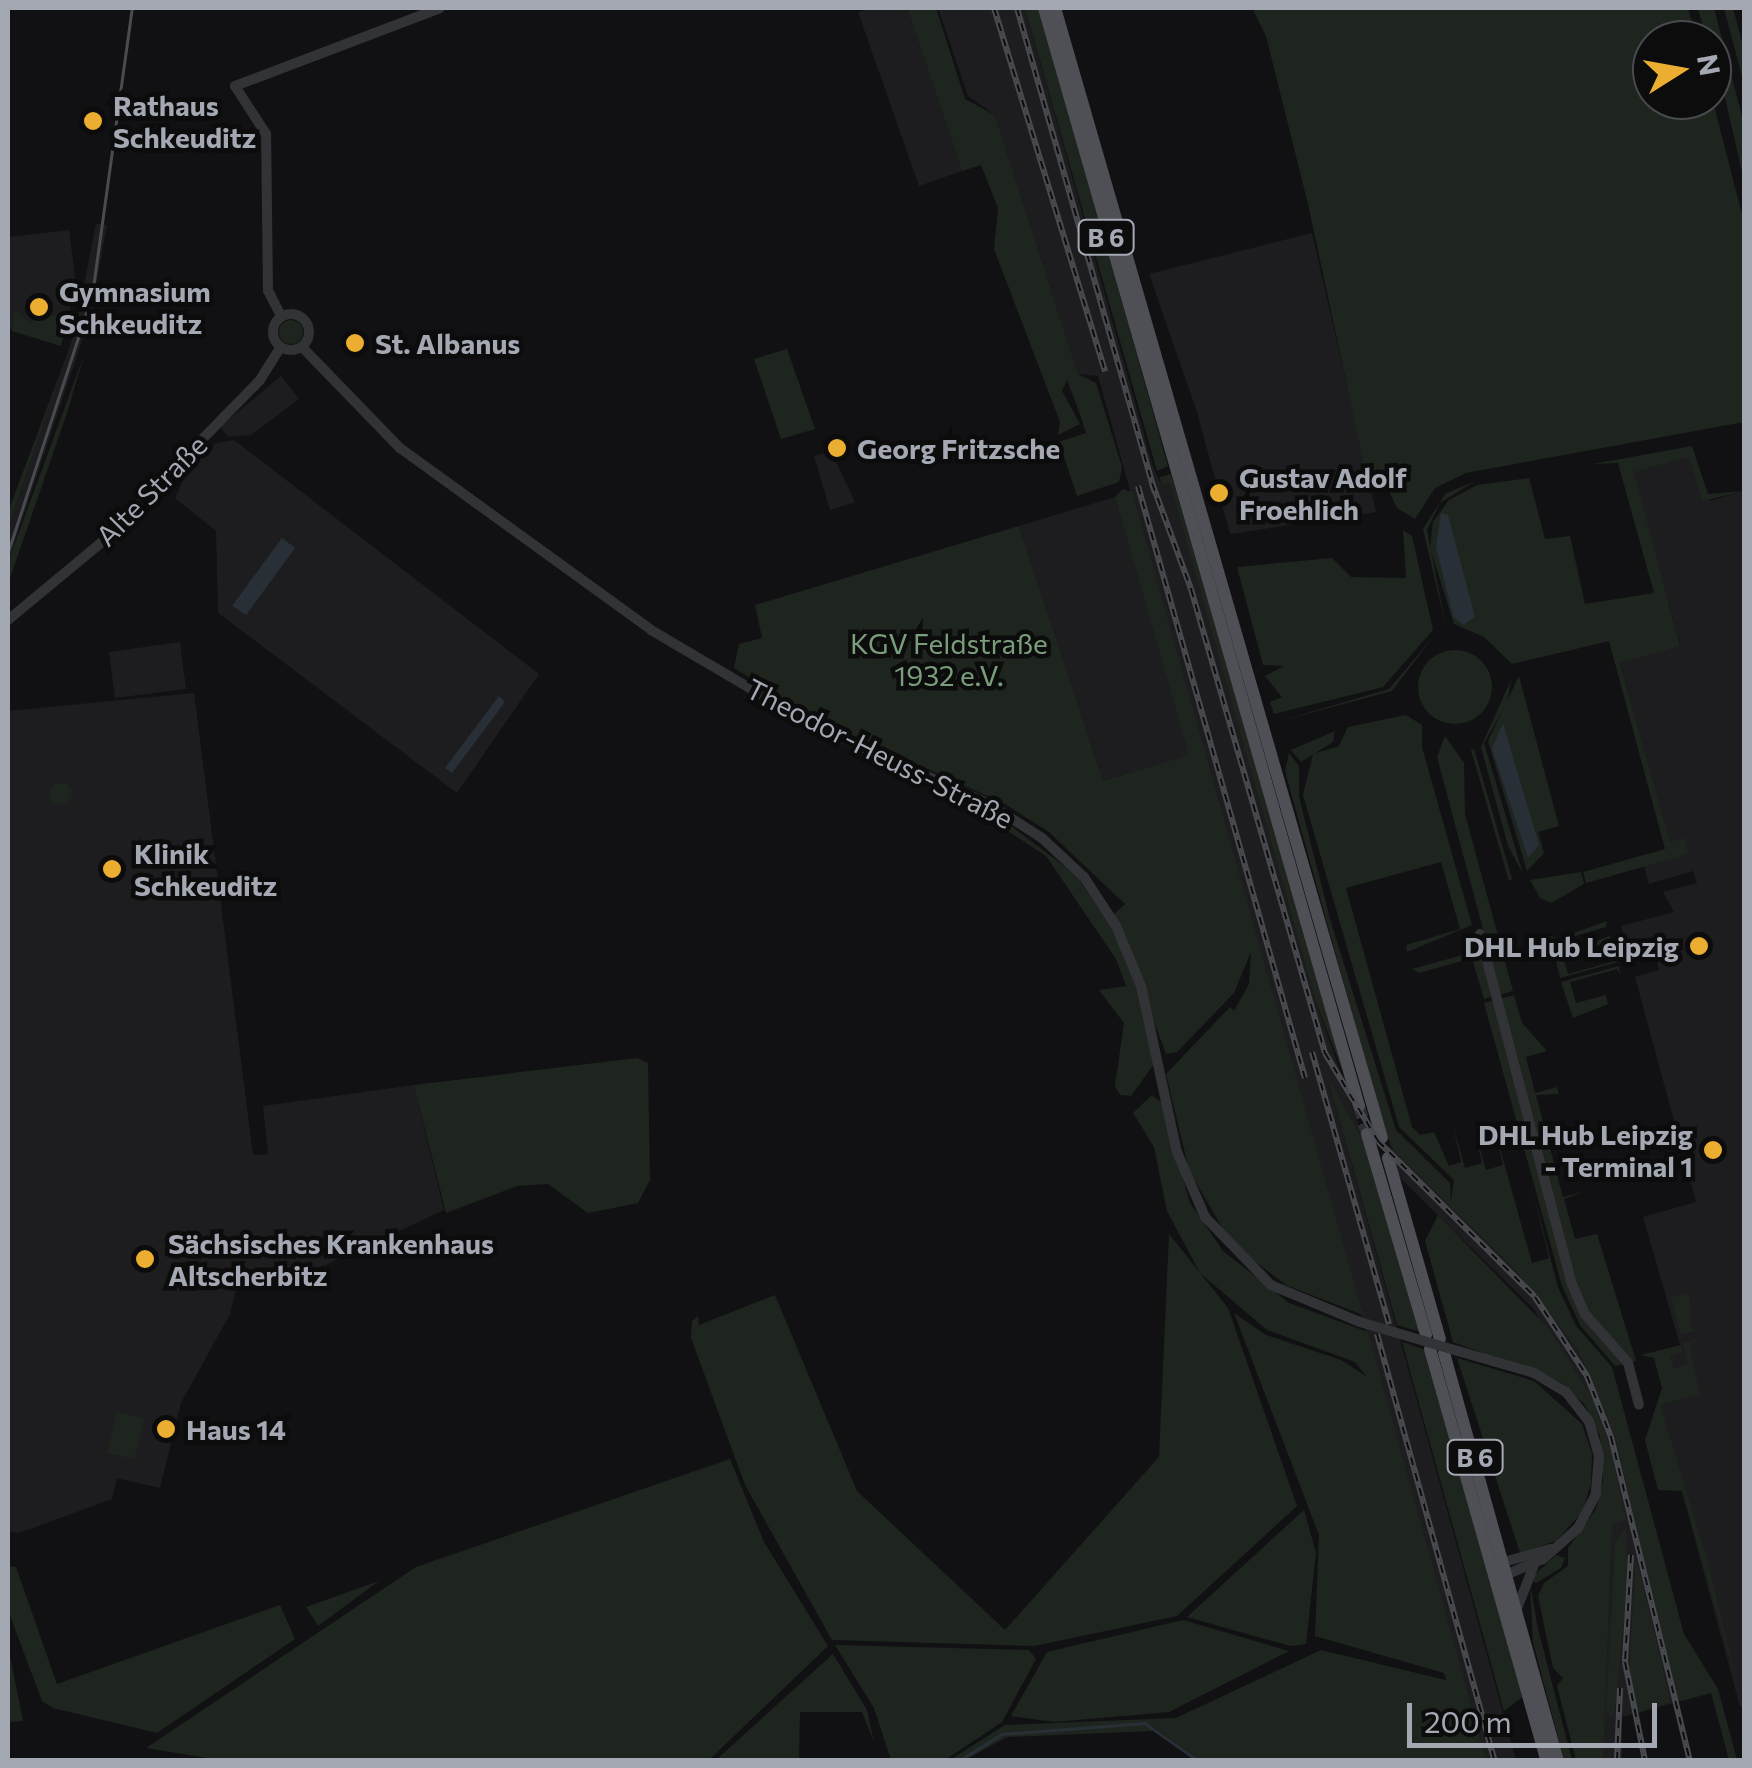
<!DOCTYPE html>
<meta charset="utf-8">
<style>
body{margin:0}
#map{position:relative;width:1752px;height:1768px;overflow:hidden;background:#111113;font-family:Commissioner,sans-serif}
div>[style]{position:absolute}
.built>*{inset:0;background:#1d1d1f}
.green>*{inset:0;background:#1e251e}
.round{border-radius:50%}
.water>*{inset:0;background:#282f36}
.stream>*{height:2.5px;margin:-1.25px;padding:0 1.25px;transform-origin:1.25px;border-radius:1.25px;background:#282f36}
.major-tunnel>*{height:12px;margin-top:-6px;transform-origin:0;background:repeating-linear-gradient(90deg,#2e2f33 0 12px,transparent 0 18px)}
.minor>*{height:10px;margin:-5px;padding:0 5px;transform-origin:5px;border-radius:5px;background:#323337}
.minor>.ring{margin:-5px;padding:0;box-sizing:content-box;background:none;border:10px solid #323337;border-radius:50%}
.major>*{height:12px;margin:-6px;padding:0 6px;transform-origin:6px;border-radius:6px;background:#4e5056}
.tram>*{height:2.5px;margin:-1.25px;padding:0 1.25px;transform-origin:1.25px;border-radius:1.25px;background:#494b50}
.rail>*{height:6px;margin-top:-3px;transform-origin:0;background:repeating-linear-gradient(90deg,#0c0c0d 0 8px,#494b50 0 16px);box-sizing:border-box;border-block:2px solid #494b50}
.minor-bridge>*{height:10px;margin:-5px;padding:0 5px;transform-origin:5px;border-radius:5px;background:#323337}
.dots>*{width:28px;height:28px;translate:-50% -50%;box-sizing:border-box;border:5px solid #0c0c0d;border-radius:50%}
span{translate:-50% -50%;white-space:nowrap;text-align:center;line-height:1.15;-webkit-text-stroke:9px #0c0c0d;paint-order:stroke}
.shield-label span{padding:2px 8px;background:#0c0c0d;border:2px solid;border-radius:8px;-webkit-text-stroke-width:0}
.shield-label{font-size:25px;color:#a3a8b3;font-weight:700}
.poi-label{font-size:28px;color:#a3a8b3;font-weight:700}
.left{translate:0 -50%;text-align:left}
.right{translate:-100% -50%;text-align:right}
.street-label{font-size:28px;color:#a3a8b3}
.park-label{font-size:28px;color:#7a9e7c}
.frame{position:absolute;inset:0;border:10px solid #a3a8b3;pointer-events:none}
.north{position:absolute;left:1632px;top:20px;width:100px;height:100px;box-sizing:border-box;background:#0c0c0d;border:2px solid #484a4f;border-radius:50%;rotate:79deg;font-size:28px;font-weight:700;line-height:40px;text-align:center;color:#a3a8b3}
.north::after{content:'';display:block;margin:auto;width:35px;height:45px;background:#ecae30;clip-path:polygon(50% 0,100% 100%,50% 72%,0 100%)}
.scale{position:absolute;left:1407px;top:1703px;width:250px;height:45px;box-sizing:border-box;border:5px solid #a3a8b3;border-top:0;padding-left:12px;font-size:30px;line-height:35px;white-space:nowrap;color:#a3a8b3;-webkit-text-stroke:8px #0c0c0d;paint-order:stroke}
</style>
<div id="map">
<div class="built">
<i style="clip-path:polygon(870px 8px,907px 8px,962px 171px,919px 186px,858px 12px)"></i>
<i style="clip-path:polygon(938px 8px,1025px 8px,1153px 467px,1161px 484px,1170px 482px,1315px 999px,1366px 1147px,1329px 1082px,1516px 1760px,1486px 1760px,1098px 376px,1078px 374px,995px 115px,968px 96px)"></i>
<i style="clip-path:polygon(96px 224px,107px 225px,91px 314px,8px 562px,8px 528px,75px 330px)"></i>
<i style="clip-path:polygon(69px 230px,76px 285px,61px 345px,8px 328px,8px 237px)"></i>
<i style="clip-path:polygon(1312px 233px,1376px 512px,1230px 534px,1197px 412px,1149px 274px)"></i>
<i style="clip-path:polygon(281px 376px,299px 399px,251px 435px,228px 437px,220px 427px)"></i>
<i style="clip-path:polygon(234px 440px,539px 674px,457px 793px,218px 613px,216px 531px,175px 498px,187px 472px,216px 443px)"></i>
<i style="clip-path:polygon(831px 451px,855px 502px,830px 510px,814px 456px)"></i>
<i style="clip-path:polygon(1689px 452px,1710px 501px,1744px 491px,1744px 1705px,1740px 1707px,1658px 1402px,1673px 1369px,1669px 1356px,1682px 1352px,1643px 1217px,1696px 1202px,1635px 977px,1659px 970px,1657px 962px,1651px 939px,1626px 945px,1621px 926px,1674px 912px,1663px 892px,1697px 883px,1693px 871px,1649px 884px,1644px 866px,1689px 853px,1670px 843px,1620px 662px,1680px 645px,1631px 464px)"></i>
<i style="clip-path:polygon(1115px 497px,1190px 755px,1103px 781px,1019px 526px)"></i>
<i style="clip-path:polygon(180px 642px,186px 689px,115px 698px,109px 652px)"></i>
<i style="clip-path:polygon(194px 693px,253px 1155px,268px 1154px,263px 1106px,414px 1085px,444px 1210px,317px 1269px,240px 1273px,230px 1314px,181px 1403px,160px 1488px,117px 1478px,112px 1499px,19px 1533px,8px 1531px,8px 711px)"></i>
<i style="clip-path:polygon(1384px 1125px,1403px 1157px,1546px 1299px,1611px 1393px,1693px 1698px,1622px 1717px,1622px 1760px,1601px 1760px,1600px 1741px,1609px 1445px,1533px 1308px,1400px 1178px)"></i>
</div>
<div class="green">
<i style="clip-path:polygon(907px 8px,936px 8px,965px 99px,995px 115px,1078px 374px,1096px 383px,1122px 467px,1119px 482px,1077px 496px,1059px 442px,1086px 433px,1080px 414px,1067px 380px,1062px 391px,1080px 424px,1058px 435px,1060px 422px,994px 249px,998px 208px,981px 165px,962px 171px)"></i>
<i style="clip-path:polygon(1025px 8px,1040px 8px,1168px 466px,1157px 471px)"></i>
<i style="clip-path:polygon(1252px 8px,1688px 8px,1697px 40px,1652px 40px,1652px 100px,1712px 98px,1744px 222px,1744px 422px,1466px 473px,1435px 488px,1415px 519px,1397px 508px,1382px 477px,1365px 469px,1308px 204px,1266px 36px)"></i>
<i style="clip-path:polygon(1698px 8px,1714px 8px,1744px 124px,1744px 181px,1712px 40px,1706px 40px)"></i>
<i style="clip-path:polygon(1724px 8px,1733px 8px,1744px 49px,1744px 84px)"></i>
<i style="clip-path:polygon(15px 310px,32px 326px,33px 318px,69px 313px,61px 346px,12px 331px)"></i>
<i class="round" style="left:279px;top:320px;width:24px;height:24px"></i>
<i style="clip-path:polygon(787px 349px,815px 429px,781px 439px,754px 359px)"></i>
<i style="clip-path:polygon(68px 352px,8px 528px,8px 512px)"></i>
<i style="clip-path:polygon(84px 355px,67px 413px,8px 584px,8px 562px)"></i>
<i style="clip-path:polygon(1692px 446px,1708px 494px,1744px 491px,1703px 501px,1689px 457px,1634px 472px,1680px 646px,1620px 663px,1670px 842px,1685px 838px,1689px 854px,1586px 883px,1583px 872px,1665px 849px,1609px 641px,1512px 664px,1484px 637px,1454px 624px,1430px 548px,1433px 522px,1449px 500px,1477px 485px,1529px 478px,1545px 539px,1570px 536px,1585px 604px,1654px 593px,1618px 463px,1593px 464px)"></i>
<i style="clip-path:polygon(1171px 474px,1330px 1019px,1343px 1072px,1315px 999px,1170px 483px,1161px 484px,1160px 477px)"></i>
<i style="clip-path:polygon(1475px 481px,1440px 503px,1427px 530px,1446px 627px,1423px 529px,1445px 494px)"></i>
<i style="clip-path:polygon(1123px 489px,1132px 492px,1363px 1315px,1286px 1285px,1231px 1243px,1189px 1170px,1166px 1074px,1230px 1007px,1234px 1011px,1249px 984px,1251px 952px,1234px 993px,1177px 1052px,1166px 1054px,1114px 914px,1125px 904px,1049px 832px,1005px 804px,813px 717px,734px 668px,739px 644px,762px 638px,755px 605px,1019px 526px,1103px 781px,1189px 755px,1115px 497px)"></i>
<i style="clip-path:polygon(1403px 530px,1412px 536px,1433px 630px,1383px 687px,1274px 714px,1270px 702px,1282px 697px,1265px 676px,1284px 666px,1263px 665px,1237px 567px,1332px 558px,1351px 577px,1406px 578px)"></i>
<i style="clip-path:polygon(1434px 636px,1392px 691px,1276px 722px,1389px 689px)"></i>
<i class="round" style="left:1418px;top:650px;width:74px;height:74px"></i>
<i style="clip-path:polygon(1519px 676px,1559px 826px,1538px 832px,1544px 853px,1527px 871px,1488px 741px)"></i>
<i style="clip-path:polygon(1511px 680px,1507px 703px,1484px 743px,1523px 874px,1508px 846px,1481px 747px)"></i>
<i style="clip-path:polygon(1406px 715px,1422px 725px,1422px 747px,1472px 925px,1407px 952px,1406px 945px,1460px 929px,1441px 862px,1346px 888px,1412px 1127px,1420px 1135px,1434px 1132px,1449px 1166px,1461px 1162px,1453px 1126px,1465px 1168px,1482px 1163px,1472px 1121px,1486px 1170px,1503px 1165px,1491px 1116px,1532px 1263px,1549px 1258px,1531px 1184px,1558px 1287px,1576px 1326px,1612px 1367px,1684px 1634px,1718px 1689px,1737px 1760px,1729px 1760px,1711px 1693px,1677px 1702px,1615px 1436px,1579px 1351px,1510px 1264px,1394px 1151px,1379px 1111px,1285px 771px,1289px 753px,1299px 766px,1299px 797px,1332px 926px,1396px 1130px,1450px 1183px,1451px 1201px,1454px 1180px,1399px 1127px,1303px 795px,1313px 754px,1339px 746px,1348px 727px)"></i>
<i style="clip-path:polygon(1335px 731px,1333px 742px,1301px 762px,1291px 750px)"></i>
<i style="clip-path:polygon(1445px 736px,1464px 763px,1465px 814px,1513px 991px,1484px 999px,1472px 958px,1419px 973px,1412px 969px,1488px 948px,1437px 757px)"></i>
<i style="clip-path:polygon(1474px 749px,1512px 879px,1509px 881px,1471px 750px)"></i>
<i class="round" style="left:50px;top:783px;width:22px;height:22px"></i>
<i style="clip-path:polygon(990px 810px,1076px 875px,1113px 930px,1139px 992px,1154px 1064px,1131px 1096px,1120px 1095px,1115px 1086px,1124px 1023px,1099px 990px,1126px 986px,1116px 959px,1046px 856px,982px 814px)"></i>
<i style="clip-path:polygon(1581px 872px,1584px 884px,1551px 903px,1540px 898px,1530px 880px)"></i>
<i style="clip-path:polygon(1607px 921px,1606px 927px,1558px 941px,1562px 954px,1610px 936px,1612px 947px,1610px 942px,1562px 955px,1568px 974px,1615px 961px,1614px 954px,1618px 962px,1560px 978px,1550px 936px,1558px 939px)"></i>
<i style="clip-path:polygon(1619px 966px,1620px 975px,1617px 969px,1570px 982px,1576px 1003px,1606px 995px,1608px 1004px,1573px 1018px,1561px 982px)"></i>
<i style="clip-path:polygon(1514px 995px,1522px 1023px,1547px 1051px,1526px 1057px,1535px 1093px,1557px 1087px,1559px 1094px,1536px 1095px,1563px 1197px,1586px 1191px,1564px 1199px,1575px 1239px,1597px 1234px,1636px 1361px,1615px 1366px,1580px 1325px,1562px 1286px,1484px 1003px)"></i>
<i style="clip-path:polygon(637px 1058px,648px 1063px,650px 1180px,638px 1203px,588px 1213px,548px 1184px,517px 1186px,446px 1213px,414px 1085px)"></i>
<i style="clip-path:polygon(1327px 1075px,1366px 1147px,1421px 1332px,1397px 1325px)"></i>
<i style="clip-path:polygon(1152px 1095px,1162px 1103px,1190px 1203px,1223px 1251px,1289px 1303px,1368px 1332px,1486px 1760px,1199px 1760px,1151px 1725px,1152px 1731px,1007px 1737px,965px 1760px,950px 1760px,1005px 1725px,1176px 1718px,1321px 1650px,1446px 1680px,1444px 1673px,1315px 1636px,1319px 1535px,1234px 1313px,1266px 1335px,1341px 1360px,1367px 1377px,1355px 1362px,1267px 1330px,1200px 1273px,1167px 1211px,1154px 1147px,1133px 1113px)"></i>
<i style="clip-path:polygon(1438px 1215px,1549px 1329px,1594px 1401px,1611px 1449px,1626px 1520px,1612px 1524px,1603px 1760px,1576px 1760px,1557px 1686px,1563px 1678px,1553px 1668px,1538px 1596px,1544px 1583px,1568px 1566px,1568px 1548px,1596px 1509px,1603px 1481px,1600px 1436px,1585px 1405px,1562px 1383px,1453px 1342px,1425px 1241px)"></i>
<i style="clip-path:polygon(1169px 1234px,1228px 1308px,1297px 1506px,1177px 1616px,1034px 1646px,832px 1640px,745px 1485px,691px 1338px,692px 1321px,698px 1316px,699px 1325px,775px 1295px,857px 1491px,1005px 1630px,1159px 1457px)"></i>
<i style="clip-path:polygon(1689px 1293px,1691px 1329px,1704px 1328px,1681px 1334px,1671px 1297px)"></i>
<i style="clip-path:polygon(1704px 1339px,1689px 1345px,1700px 1394px,1660px 1405px,1705px 1552px,1740px 1695px,1682px 1491px,1658px 1490px,1645px 1440px,1662px 1388px,1654px 1358px,1641px 1355px,1681px 1345px,1683px 1352px,1670px 1356px,1674px 1369px,1689px 1364px,1683px 1343px)"></i>
<i style="clip-path:polygon(1402px 1342px,1426px 1350px,1524px 1696px,1504px 1711px)"></i>
<i style="clip-path:polygon(1457px 1358px,1534px 1381px,1582px 1424px,1592px 1454px,1591px 1484px,1582px 1512px,1556px 1541px,1520px 1553px)"></i>
<i style="clip-path:polygon(117px 1412px,144px 1419px,134px 1459px,107px 1453px)"></i>
<i style="clip-path:polygon(730px 1459px,764px 1542px,828px 1646px,709px 1760px,219px 1760px,146px 1748px,416px 1567px)"></i>
<i style="clip-path:polygon(1304px 1510px,1316px 1553px,1306px 1644px,1290px 1646px,1187px 1617px)"></i>
<i style="clip-path:polygon(1626px 1527px,1628px 1579px,1614px 1717px,1606px 1711px,1615px 1544px)"></i>
<i style="clip-path:polygon(1556px 1555px,1565px 1558px,1561px 1568px,1536px 1583px,1530px 1579px)"></i>
<i style="clip-path:polygon(1636px 1557px,1671px 1702px,1637px 1713px,1629px 1673px)"></i>
<i style="clip-path:polygon(8px 1566px,16px 1567px,57px 1684px,280px 1605px,295px 1639px,157px 1733px,53px 1708px,42px 1701px,9px 1613px)"></i>
<i style="clip-path:polygon(379px 1581px,318px 1626px,306px 1607px)"></i>
<i style="clip-path:polygon(1530px 1583px,1538px 1629px,1572px 1760px,1564px 1760px,1533px 1642px)"></i>
<i style="clip-path:polygon(1183px 1620px,1289px 1651px,1169px 1712px,1054px 1722px,1011px 1716px,1047px 1652px)"></i>
<i style="clip-path:polygon(835px 1645px,1029px 1650px,1036px 1659px,1002px 1722px,945px 1760px,891px 1760px,874px 1708px)"></i>
<i style="clip-path:polygon(8px 1646px,23px 1721px,8px 1722px)"></i>
<i style="clip-path:polygon(833px 1654px,867px 1710px,874px 1742px,862px 1712px,800px 1712px,799px 1760px,716px 1760px)"></i>
</div>
<div class="water">
<i style="clip-path:polygon(1441px 513px,1448px 515px,1475px 617px,1463px 625px,1453px 616px,1436px 547px)"></i>
<i style="clip-path:polygon(282px 538px,295px 548px,246px 615px,232px 606px)"></i>
<i style="clip-path:polygon(499px 696px,505px 702px,452px 773px,445px 768px)"></i>
<i style="clip-path:polygon(1503px 723px,1539px 845px,1528px 858px,1492px 749px)"></i>
</div>
<div class="stream">
<i style="left:960px;top:1760px;width:49px;rotate:-31.8deg"></i>
<i style="left:1002px;top:1734px;width:143px;rotate:-4.4deg"></i>
<i style="left:1145px;top:1723px;width:64px;rotate:35.4deg"></i>
</div>
<div class="major-tunnel">
<i style="left:1359px;top:1106px;width:29px;rotate:74deg"></i>
</div>
<div class="minor">
<i class="ring" style="left:273px;top:314px;width:26px;height:26px"></i>
<i style="left:281px;top:316px;width:28px;rotate:-117deg"></i>
<i style="left:268px;top:291px;width:157px;rotate:-90.7deg"></i>
<i style="left:266px;top:134px;width:57px;rotate:-122.9deg"></i>
<i style="left:235px;top:86px;width:219px;rotate:-20.8deg"></i>
<i style="left:302px;top:347px;width:141px;rotate:45.9deg"></i>
<i style="left:400px;top:448px;width:310px;rotate:35.9deg"></i>
<i style="left:651px;top:630px;width:183px;rotate:30.5deg"></i>
<i style="left:809px;top:723px;width:197px;rotate:24.2deg"></i>
<i style="left:989px;top:804px;width:63px;rotate:32.7deg"></i>
<i style="left:1042px;top:838px;width:57px;rotate:42.9deg"></i>
<i style="left:1084px;top:877px;width:59px;rotate:56.9deg"></i>
<i style="left:1116px;top:926px;width:65px;rotate:67.4deg"></i>
<i style="left:1141px;top:986px;width:170px;rotate:77.8deg"></i>
<i style="left:1177px;top:1152px;width:71px;rotate:66.7deg"></i>
<i style="left:1205px;top:1217px;width:95px;rotate:45.9deg"></i>
<i style="left:1271px;top:1285px;width:96px;rotate:22.6deg"></i>
<i style="left:8px;top:620px;width:122px;rotate:-39.7deg"></i>
<i style="left:102px;top:542px;width:226px;rotate:-45.7deg"></i>
<i style="left:260px;top:380px;width:39px;rotate:-58deg"></i>
<i style="left:1480px;top:934px;width:362px;rotate:75.3deg"></i>
<i style="left:1572px;top:1284px;width:33px;rotate:67deg"></i>
<i style="left:1585px;top:1314px;width:65px;rotate:48.7deg"></i>
<i style="left:1628px;top:1363px;width:43px;rotate:75.3deg"></i>
<i style="left:1458px;top:1351px;width:79px;rotate:16.1deg"></i>
<i style="left:1534px;top:1373px;width:37px;rotate:31deg"></i>
<i style="left:1566px;top:1392px;width:37px;rotate:52deg"></i>
<i style="left:1589px;top:1421px;width:36px;rotate:74deg"></i>
<i style="left:1599px;top:1456px;width:38px;rotate:95deg"></i>
<i style="left:1596px;top:1494px;width:38px;rotate:118deg"></i>
<i style="left:1578px;top:1528px;width:47px;rotate:138.5deg"></i>
<i style="left:1543px;top:1559px;width:43px;rotate:157deg"></i>
<i style="left:1500px;top:1563px;width:53px;rotate:-15.4deg"></i>
<i style="left:1518px;top:1606px;width:44px;rotate:-68.7deg"></i>
</div>
<div class="major">
<i style="left:1044px;top:8px;width:1142px;rotate:73.99deg"></i>
<i style="left:1055px;top:8px;width:1176px;rotate:73.86deg"></i>
<i style="left:1367px;top:1134px;width:209px;rotate:73.6deg"></i>
<i style="left:1388px;top:1158px;width:188px;rotate:74deg"></i>
<i style="left:1430px;top:1349px;width:427px;rotate:74.2deg"></i>
<i style="left:1444px;top:1353px;width:423px;rotate:74.4deg"></i>
</div>
<div class="tram">
<i style="left:8px;top:552px;width:270px;rotate:-71.9deg"></i>
<i style="left:92px;top:295px;width:290px;rotate:-82.1deg"></i>
</div>
<div class="rail">
<i style="left:994px;top:8px;width:380px;rotate:73deg"></i>
<i style="left:1017px;top:8px;width:504px;rotate:74.12deg"></i>
<i style="left:1152px;top:483px;width:113px;rotate:69.8deg"></i>
<i style="left:1191px;top:589px;width:483px;rotate:73.9deg"></i>
<i style="left:1325px;top:1053px;width:103px;rotate:58.9deg"></i>
<i style="left:1378px;top:1141px;width:221px;rotate:44.8deg"></i>
<i style="left:1535px;top:1297px;width:95px;rotate:56.6deg"></i>
<i style="left:1587px;top:1376px;width:66px;rotate:68.5deg"></i>
<i style="left:1611px;top:1437px;width:333px;rotate:76.3deg"></i>
<i style="left:1138px;top:486px;width:615px;rotate:74.25deg"></i>
<i style="left:1312px;top:1052px;width:283px;rotate:74.2deg"></i>
<i style="left:1377px;top:1334px;width:442px;rotate:74.6deg"></i>
<i style="left:1631px;top:1555px;width:107px;rotate:93.2deg"></i>
<i style="left:1625px;top:1662px;width:100px;rotate:78.5deg"></i>
<i style="left:1617px;top:1760px;width:72px;rotate:-87.6deg"></i>
</div>
<div class="minor-bridge">
<i style="left:1360px;top:1322px;width:102px;rotate:16.5deg"></i>
</div>
<div class="dots">
<i style="left:93px;top:121px;background:#ecae30"></i>
<i style="left:39px;top:307px;background:#ecae30"></i>
<i style="left:355px;top:343px;background:#ecae30"></i>
<i style="left:837px;top:448px;background:#ecae30"></i>
<i style="left:1219px;top:493px;background:#ecae30"></i>
<i style="left:112px;top:869px;background:#ecae30"></i>
<i style="left:1699px;top:946px;background:#ecae30"></i>
<i style="left:1713px;top:1150px;background:#ecae30"></i>
<i style="left:145px;top:1259px;background:#ecae30"></i>
<i style="left:166px;top:1429px;background:#ecae30"></i>
</div>
<div class="shield-label">
<span style="left:1106px;top:237px">B 6</span>
<span style="left:1475px;top:1457px">B 6</span>
</div>
<div class="poi-label">
<span class="left" style="left:113px;top:121px">Rathaus<br>Schkeuditz</span>
<span class="left" style="left:59px;top:307px">Gymnasium<br>Schkeuditz</span>
<span class="left" style="left:375px;top:343px">St. Albanus</span>
<span class="left" style="left:857px;top:448px">Georg Fritzsche</span>
<span class="left" style="left:1239px;top:493px">Gustav Adolf<br>Froehlich</span>
<span class="left" style="left:134px;top:869px">Klinik<br>Schkeuditz</span>
<span class="right" style="left:1679px;top:946px">DHL Hub Leipzig</span>
<span class="right" style="left:1693px;top:1150px">DHL Hub Leipzig<br>- Terminal 1</span>
<span class="left" style="left:168px;top:1259px">Sächsisches Krankenhaus<br>Altscherbitz</span>
<span class="left" style="left:186px;top:1429px">Haus 14</span>
</div>
<div class="street-label">
<span style="left:151px;top:490px;rotate:-45deg">Alte Straße</span>
<span style="left:880px;top:753px;rotate:27deg">Theodor-Heuss-Straße</span>
</div>
<div class="park-label">
<span style="left:949px;top:659px">KGV Feldstraße<br>1932 e.V.</span>
</div>
<div class="frame"></div>
<div class="north">N</div>
<div class="scale">200 m</div>
</div>
